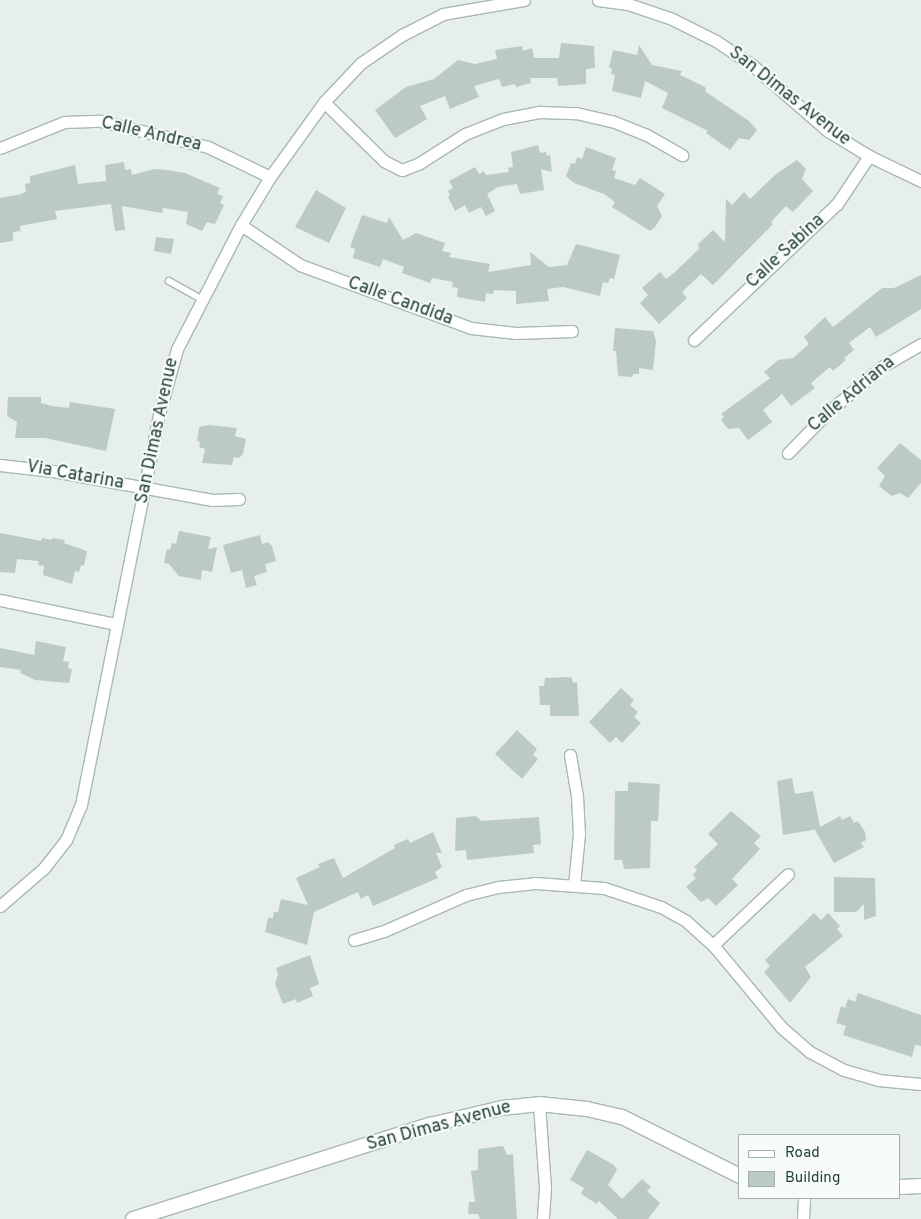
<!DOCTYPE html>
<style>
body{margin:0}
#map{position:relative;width:921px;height:1219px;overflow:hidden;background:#e6efeb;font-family:Overpass,sans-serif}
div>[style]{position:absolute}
.building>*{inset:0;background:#bbcac4}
.roads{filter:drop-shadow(1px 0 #a8b8b2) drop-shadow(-1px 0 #a8b8b2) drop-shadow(0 1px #a8b8b2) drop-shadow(0 -1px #a8b8b2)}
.service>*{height:5.5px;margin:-2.75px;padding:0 2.75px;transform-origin:2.75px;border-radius:2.75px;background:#fff}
.minor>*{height:11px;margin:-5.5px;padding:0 5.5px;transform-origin:5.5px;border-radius:5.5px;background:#fff}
.tertiary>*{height:14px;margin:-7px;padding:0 7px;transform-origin:7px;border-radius:7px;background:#fff}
span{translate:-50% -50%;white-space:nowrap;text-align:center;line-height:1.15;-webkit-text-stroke:4px #f7fbf9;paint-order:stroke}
.street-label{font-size:18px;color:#24423a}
.legend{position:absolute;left:738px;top:1134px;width:162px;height:65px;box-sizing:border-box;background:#f7fbf9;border:1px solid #a3b1ad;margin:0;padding:6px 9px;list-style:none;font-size:15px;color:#24423a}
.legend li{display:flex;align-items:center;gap:10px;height:25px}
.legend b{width:25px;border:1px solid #a3b1ad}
</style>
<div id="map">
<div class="building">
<i style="clip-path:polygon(561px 43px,594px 46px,595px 68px,586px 69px,586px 84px,558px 86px,557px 78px,530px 78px,531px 83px,516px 87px,515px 84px,502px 87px,499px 79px,474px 86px,479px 97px,450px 109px,445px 96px,420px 106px,427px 119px,395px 138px,375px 110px,406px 87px,434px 79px,458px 60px,475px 64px,497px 59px,495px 50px,522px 46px,523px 51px,532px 48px,534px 58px,559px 58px)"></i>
<i style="clip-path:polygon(639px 45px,652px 65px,682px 71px,680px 75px,705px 87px,706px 92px,749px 121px,757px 130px,749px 140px,739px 138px,730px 150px,706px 133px,708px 131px,662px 108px,668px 93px,645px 81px,641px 98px,612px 91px,615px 75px,611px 74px,612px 68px,609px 68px,613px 50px,637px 55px)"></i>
<i style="clip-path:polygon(538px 145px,540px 153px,546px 152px,547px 156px,550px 155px,552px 172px,541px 169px,544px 190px,520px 194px,517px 184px,498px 187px,487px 194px,495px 211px,486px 216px,481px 207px,469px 213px,465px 205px,455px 211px,448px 197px,450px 195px,448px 191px,453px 188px,449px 181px,475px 167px,479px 174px,484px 171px,486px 175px,509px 172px,508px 168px,513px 167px,511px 152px)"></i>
<i style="clip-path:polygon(586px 147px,616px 158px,612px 170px,616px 171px,614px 178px,635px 185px,640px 178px,665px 194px,657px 206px,662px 216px,655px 227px,650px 231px,612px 207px,615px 202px,604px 194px,574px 183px,566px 176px,571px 163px,575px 164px,577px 157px,582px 159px)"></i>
<i style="clip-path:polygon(797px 160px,806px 169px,802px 179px,813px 191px,793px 212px,786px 206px,771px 222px,773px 224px,713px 285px,701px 274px,682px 292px,687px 298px,659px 324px,640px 303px,648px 295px,642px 288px,660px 272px,666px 279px,675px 272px,699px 249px,698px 244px,713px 230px,725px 242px,726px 199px,732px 205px,744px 192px,750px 199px,776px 174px)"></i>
<i style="clip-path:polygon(124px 162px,125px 170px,131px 169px,132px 175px,154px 169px,167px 170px,185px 173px,220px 188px,217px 194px,223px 196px,220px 203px,224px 205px,215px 224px,207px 222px,202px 231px,186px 224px,188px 212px,163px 208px,162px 213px,122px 206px,125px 230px,115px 231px,111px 204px,55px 211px,57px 219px,20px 226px,21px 231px,13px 232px,13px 241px,0 243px,0 198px,22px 194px,26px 191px,25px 184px,30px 183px,30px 176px,75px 165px,78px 184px,106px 181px,105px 165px)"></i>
<i style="clip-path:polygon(316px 190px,346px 208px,329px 243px,295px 227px)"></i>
<i style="clip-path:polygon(362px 215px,387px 223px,389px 217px,403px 240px,416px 233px,445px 243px,442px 251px,451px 253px,449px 257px,490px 264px,488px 272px,531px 265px,530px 252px,549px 267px,567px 265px,576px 244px,620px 255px,614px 279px,610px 278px,608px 283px,603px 282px,600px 296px,563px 287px,547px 289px,549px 301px,516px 304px,516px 291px,494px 290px,493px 294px,486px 293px,485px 302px,457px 297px,458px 288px,452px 287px,453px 282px,432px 278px,430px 283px,402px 273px,404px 267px,383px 259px,380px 267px,353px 258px,355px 249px,350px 247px)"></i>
<i style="clip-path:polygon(156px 237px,174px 239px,171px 254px,154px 251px)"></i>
<i style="clip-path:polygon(921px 275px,921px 309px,876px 337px,870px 327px,849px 343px,854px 350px,844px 358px,846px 360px,833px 371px,830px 367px,811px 383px,815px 388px,791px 406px,782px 394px,763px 410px,772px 422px,748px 440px,739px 428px,728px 429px,721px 420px,724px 417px,721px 414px,770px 378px,764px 372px,778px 360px,793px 358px,809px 344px,804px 337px,825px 317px,833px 327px,882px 288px,894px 288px)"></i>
<i style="clip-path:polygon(615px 328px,653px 331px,656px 341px,653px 370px,639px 368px,639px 374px,633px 374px,632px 377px,618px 376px,616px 351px,613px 351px)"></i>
<i style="clip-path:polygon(8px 397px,41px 397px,41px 403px,52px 406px,69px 408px,70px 402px,115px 409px,106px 451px,45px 438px,15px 438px,17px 422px,7px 416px)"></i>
<i style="clip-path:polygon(209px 425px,237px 428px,235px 436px,246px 439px,243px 454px,239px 458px,234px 457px,232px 465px,202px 463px,205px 449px,199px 447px,200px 442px,197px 441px,199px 427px)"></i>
<i style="clip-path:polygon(900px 443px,921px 460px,921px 483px,908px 498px,900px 493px,892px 496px,879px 486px,885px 476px,877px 468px)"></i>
<i style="clip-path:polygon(179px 531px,211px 537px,208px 549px,217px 547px,212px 572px,202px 570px,201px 580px,179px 576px,169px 564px,164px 563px,167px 549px,170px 550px,172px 543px,176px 544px)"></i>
<i style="clip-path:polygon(0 533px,41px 541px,42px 538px,52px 540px,52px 538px,65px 540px,64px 543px,87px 551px,84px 566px,81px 565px,79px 572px,75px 571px,72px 584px,43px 575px,44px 566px,38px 565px,39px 561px,17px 559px,15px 573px,0 572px)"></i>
<i style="clip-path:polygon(260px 535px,262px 544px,268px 542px,272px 546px,276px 561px,265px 564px,267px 572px,254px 576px,257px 585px,246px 588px,242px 570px,231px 573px,223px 545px)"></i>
<i style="clip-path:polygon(36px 641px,66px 647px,63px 661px,69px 662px,68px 668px,72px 669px,69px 683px,35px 680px,20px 673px,21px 670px,0 667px,0 648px,34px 655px)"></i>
<i style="clip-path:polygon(545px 678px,568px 677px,572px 678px,573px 683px,577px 682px,579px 716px,550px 716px,550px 705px,540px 705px,539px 686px,544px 686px)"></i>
<i style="clip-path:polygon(621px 688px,634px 700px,630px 705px,638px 712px,634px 717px,641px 723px,622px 743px,616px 737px,610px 743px,589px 722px)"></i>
<i style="clip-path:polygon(517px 730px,537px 749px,533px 755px,538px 759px,522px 779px,495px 754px)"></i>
<i style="clip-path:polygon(792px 778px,795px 794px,813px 791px,820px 827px,840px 816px,842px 820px,850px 816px,854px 823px,858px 821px,865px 832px,866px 840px,861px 843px,864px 847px,834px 863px,815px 830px,818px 829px,783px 835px,777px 781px)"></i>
<i style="clip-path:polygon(628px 782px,660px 784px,658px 821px,651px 821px,650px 868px,624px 869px,622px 860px,614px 860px,615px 791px,628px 791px)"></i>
<i style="clip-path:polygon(731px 811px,761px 836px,754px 843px,760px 849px,732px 879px,738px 885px,716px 906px,708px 898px,701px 902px,686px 887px,696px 878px,693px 875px,697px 870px,694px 867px,718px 844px,708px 834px)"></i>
<i style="clip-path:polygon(476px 816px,481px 821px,539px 817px,541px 844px,533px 845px,534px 853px,467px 860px,466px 850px,455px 851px,456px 818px)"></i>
<i style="clip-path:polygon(433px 832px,442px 853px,436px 853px,442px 867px,435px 872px,438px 878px,373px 906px,368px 895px,361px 899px,358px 892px,314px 912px,307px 945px,265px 932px,268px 918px,273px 918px,274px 912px,278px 912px,281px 899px,308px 905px,296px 878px,320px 867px,318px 864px,334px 858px,343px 878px,395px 848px,394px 845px,408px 839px,410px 843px)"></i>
<i style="clip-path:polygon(834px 877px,875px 878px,876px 916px,864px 920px,864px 904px,856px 912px,834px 912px)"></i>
<i style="clip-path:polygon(814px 913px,821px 920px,828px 913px,840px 926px,837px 929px,843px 936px,805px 967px,811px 977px,790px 1003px,764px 972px,770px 966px,765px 960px)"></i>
<i style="clip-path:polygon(310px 955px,319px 984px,310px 988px,313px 996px,297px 1003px,296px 999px,283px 1004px,275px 984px,278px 974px,276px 968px)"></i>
<i style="clip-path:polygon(858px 993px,921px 1015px,921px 1046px,915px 1045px,912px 1057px,843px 1035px,846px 1026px,836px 1023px,841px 1006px,845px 1008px,848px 999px,855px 1002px)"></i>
<i style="clip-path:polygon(503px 1146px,507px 1155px,513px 1154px,517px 1219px,480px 1219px,478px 1214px,468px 1214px,469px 1202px,475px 1202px,471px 1171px,478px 1170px,478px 1149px)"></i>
<i style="clip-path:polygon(587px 1150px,614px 1165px,617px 1170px,608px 1185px,622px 1199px,642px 1179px,651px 1187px,647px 1191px,660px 1203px,648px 1219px,618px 1219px,599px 1201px,597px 1204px,581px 1194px,584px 1188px,570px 1180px)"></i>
</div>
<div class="roads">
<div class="service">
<i style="left:169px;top:281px;width:37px;rotate:29deg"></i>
</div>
<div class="minor">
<i style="left:598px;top:0;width:30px;rotate:8deg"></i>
<i style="left:628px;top:4px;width:46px;rotate:18.8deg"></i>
<i style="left:672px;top:19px;width:49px;rotate:26.6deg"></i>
<i style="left:716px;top:41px;width:43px;rotate:33.7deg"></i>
<i style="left:752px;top:65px;width:101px;rotate:41deg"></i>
<i style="left:828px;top:131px;width:48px;rotate:31.4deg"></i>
<i style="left:869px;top:156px;width:58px;rotate:25.7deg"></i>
<i style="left:324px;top:102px;width:84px;rotate:44.5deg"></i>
<i style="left:384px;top:161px;width:20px;rotate:27deg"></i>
<i style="left:402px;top:170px;width:17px;rotate:-21deg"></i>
<i style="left:418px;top:164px;width:56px;rotate:-32.6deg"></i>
<i style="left:465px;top:134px;width:41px;rotate:-21.5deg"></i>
<i style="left:503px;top:119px;width:38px;rotate:-11deg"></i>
<i style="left:540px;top:112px;width:36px;rotate:2deg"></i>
<i style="left:576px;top:113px;width:37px;rotate:13deg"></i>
<i style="left:612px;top:121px;width:35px;rotate:22deg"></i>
<i style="left:645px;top:134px;width:43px;rotate:29.6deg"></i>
<i style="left:0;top:148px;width:69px;rotate:-22.1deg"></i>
<i style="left:64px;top:122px;width:36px;rotate:-2deg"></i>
<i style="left:100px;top:121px;width:111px;rotate:13.5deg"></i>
<i style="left:208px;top:147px;width:69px;rotate:25.8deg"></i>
<i style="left:241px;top:225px;width:71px;rotate:34.1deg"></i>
<i style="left:300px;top:265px;width:182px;rotate:20.2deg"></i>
<i style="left:471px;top:328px;width:45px;rotate:6.3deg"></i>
<i style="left:516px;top:333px;width:56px;rotate:-2deg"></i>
<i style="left:694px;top:340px;width:197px;rotate:-43.6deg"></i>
<i style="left:837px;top:204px;width:58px;rotate:-56.3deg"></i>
<i style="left:788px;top:453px;width:59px;rotate:-45.7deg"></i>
<i style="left:829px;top:411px;width:70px;rotate:-39.8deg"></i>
<i style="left:883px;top:366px;width:44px;rotate:-30.1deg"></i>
<i style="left:0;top:465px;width:53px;rotate:6.5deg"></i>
<i style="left:53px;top:471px;width:162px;rotate:10.3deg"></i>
<i style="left:212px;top:500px;width:27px;rotate:-2deg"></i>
<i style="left:0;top:600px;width:118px;rotate:11.7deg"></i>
<i style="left:570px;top:755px;width:42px;rotate:80.3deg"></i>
<i style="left:577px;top:796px;width:38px;rotate:87deg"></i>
<i style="left:579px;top:834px;width:51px;rotate:95.6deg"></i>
<i style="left:0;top:906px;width:58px;rotate:-40.8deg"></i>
<i style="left:44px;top:868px;width:36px;rotate:-52deg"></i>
<i style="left:66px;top:840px;width:38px;rotate:-67deg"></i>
<i style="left:81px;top:805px;width:399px;rotate:-78.7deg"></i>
<i style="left:159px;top:414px;width:67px;rotate:-74.5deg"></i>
<i style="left:177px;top:349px;width:140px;rotate:-62.7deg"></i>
<i style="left:241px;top:225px;width:56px;rotate:-58.9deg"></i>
<i style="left:270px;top:177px;width:92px;rotate:-54.2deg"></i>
<i style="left:324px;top:102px;width:54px;rotate:-46.5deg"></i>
<i style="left:361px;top:63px;width:50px;rotate:-34.3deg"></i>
<i style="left:402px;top:35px;width:46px;rotate:-27.1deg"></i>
<i style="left:443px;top:14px;width:82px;rotate:-9.8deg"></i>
<i style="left:354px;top:940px;width:31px;rotate:-17deg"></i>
<i style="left:384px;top:931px;width:90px;rotate:-23.7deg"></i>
<i style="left:466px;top:895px;width:33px;rotate:-14deg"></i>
<i style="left:498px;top:887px;width:37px;rotate:-6deg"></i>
<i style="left:535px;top:883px;width:69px;rotate:4.1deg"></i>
<i style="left:604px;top:888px;width:60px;rotate:18.4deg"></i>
<i style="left:661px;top:907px;width:29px;rotate:29deg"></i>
<i style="left:686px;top:921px;width:36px;rotate:42deg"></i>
<i style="left:713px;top:945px;width:107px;rotate:50.3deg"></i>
<i style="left:781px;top:1027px;width:38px;rotate:41deg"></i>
<i style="left:810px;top:1052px;width:38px;rotate:28deg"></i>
<i style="left:844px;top:1070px;width:35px;rotate:16deg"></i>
<i style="left:878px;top:1080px;width:43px;rotate:5.3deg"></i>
<i style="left:713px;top:945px;width:103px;rotate:-43.4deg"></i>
<i style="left:539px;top:1104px;width:84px;rotate:85.9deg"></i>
<i style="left:545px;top:1188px;width:31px;rotate:94deg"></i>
<i style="left:803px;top:1219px;width:21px;rotate:-87deg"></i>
</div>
<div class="tertiary">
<i style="left:900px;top:1187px;width:21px;rotate:-3deg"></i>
<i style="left:133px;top:1219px;width:312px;rotate:-17.6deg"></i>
<i style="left:430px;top:1125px;width:74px;rotate:-13.3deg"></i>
<i style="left:502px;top:1108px;width:37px;rotate:-6deg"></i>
<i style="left:539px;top:1104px;width:48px;rotate:5.9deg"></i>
<i style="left:587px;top:1109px;width:36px;rotate:13deg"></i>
<i style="left:622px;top:1117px;width:132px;rotate:26.6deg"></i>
</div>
</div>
<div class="street-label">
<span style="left:789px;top:97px;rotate:38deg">San Dimas Avenue</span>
<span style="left:151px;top:135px;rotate:13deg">Calle Andrea</span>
<span style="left:786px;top:252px;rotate:-43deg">Calle Sabina</span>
<span style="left:400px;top:302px;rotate:20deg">Calle Candida</span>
<span style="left:852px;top:395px;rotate:-40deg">Calle Adriana</span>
<span style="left:158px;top:431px;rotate:-78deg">San Dimas Avenue</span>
<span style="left:75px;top:476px;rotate:10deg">Via Catarina</span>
<span style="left:439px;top:1127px;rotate:-15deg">San Dimas Avenue</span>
</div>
<ul class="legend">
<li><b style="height:6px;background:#fff"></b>Road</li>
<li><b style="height:14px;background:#bbcac4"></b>Building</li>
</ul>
</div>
